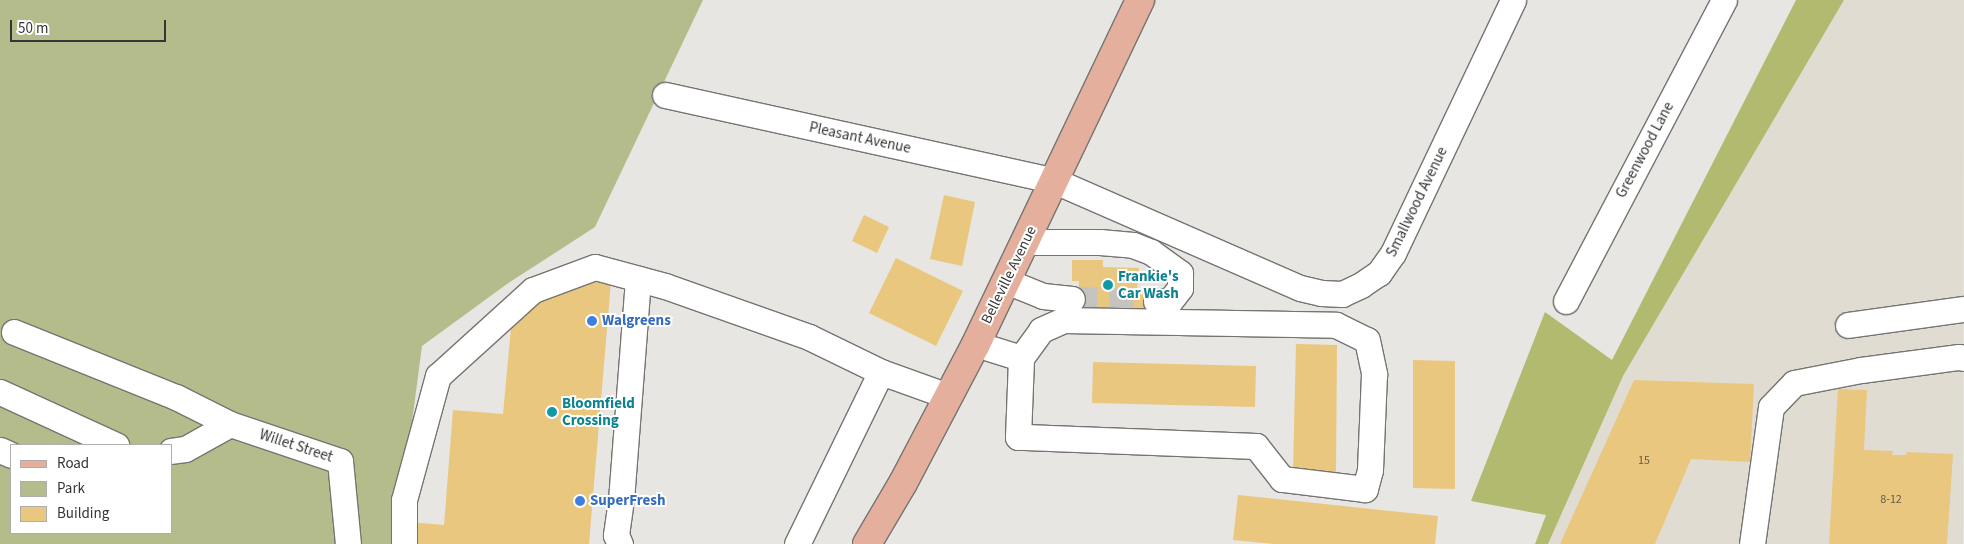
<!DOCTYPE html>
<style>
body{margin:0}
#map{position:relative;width:1964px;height:544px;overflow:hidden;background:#e8e6e2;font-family:"Source Sans 3",sans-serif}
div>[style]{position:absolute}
.built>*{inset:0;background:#e1dcd1}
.green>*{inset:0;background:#b5bc8c}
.forest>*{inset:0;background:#b1ba6f}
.building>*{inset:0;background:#e9c77f}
.minor-tunnel>*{height:25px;margin-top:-12.5px;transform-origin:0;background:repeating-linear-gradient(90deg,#c4c3bf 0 25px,transparent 0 37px)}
.roads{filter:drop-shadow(1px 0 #767471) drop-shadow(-1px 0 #767471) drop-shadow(0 1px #767471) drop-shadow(0 -1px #767471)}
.minor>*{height:25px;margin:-12.5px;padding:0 12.5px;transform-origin:12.5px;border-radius:12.5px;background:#fff}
.major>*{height:28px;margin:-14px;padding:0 14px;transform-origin:14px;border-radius:14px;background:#e5af9d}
.dots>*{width:14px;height:14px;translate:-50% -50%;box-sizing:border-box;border:2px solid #fff;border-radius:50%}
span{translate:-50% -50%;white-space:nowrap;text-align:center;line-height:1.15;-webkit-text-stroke:4px #fff;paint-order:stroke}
.number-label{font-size:12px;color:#635a46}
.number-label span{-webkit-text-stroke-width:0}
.street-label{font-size:15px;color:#363533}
.culture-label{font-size:15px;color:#0d838f;font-weight:700}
.left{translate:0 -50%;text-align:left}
.shop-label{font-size:15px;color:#366cbe;font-weight:700}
.legend{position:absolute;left:10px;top:444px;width:162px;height:90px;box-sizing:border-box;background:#fff;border:1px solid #afaead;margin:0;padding:6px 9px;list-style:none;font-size:15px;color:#363533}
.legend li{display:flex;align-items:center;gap:10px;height:25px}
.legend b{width:25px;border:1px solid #afaead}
.scale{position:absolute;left:10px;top:20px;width:156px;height:22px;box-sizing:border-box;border:2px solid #363533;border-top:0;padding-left:6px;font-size:15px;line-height:18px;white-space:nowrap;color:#363533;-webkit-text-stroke:4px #fff;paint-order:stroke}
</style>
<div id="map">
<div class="built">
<i style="clip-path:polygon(1844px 0,1964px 0,1963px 544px,1548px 544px,1623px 376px)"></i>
</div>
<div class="green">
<i style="clip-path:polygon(evenodd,0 0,703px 0,595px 227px,507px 284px,422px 346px,396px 544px,0 544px,0 0,11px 445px,171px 445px,171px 533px,11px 533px,11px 445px)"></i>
</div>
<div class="forest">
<i style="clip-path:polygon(1796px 0,1844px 0,1623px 376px,1548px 544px,1535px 544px,1546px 515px,1471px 501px,1545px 312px,1612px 360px)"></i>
</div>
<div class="building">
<i style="clip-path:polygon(944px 195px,975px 202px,962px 266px,930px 259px)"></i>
<i style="clip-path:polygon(864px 215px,889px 227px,877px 253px,852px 241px)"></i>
<i style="clip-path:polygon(896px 258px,963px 291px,936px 346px,869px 313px)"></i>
<i style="clip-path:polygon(1072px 260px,1103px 260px,1103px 267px,1139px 268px,1137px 290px,1153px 289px,1153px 309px,1078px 307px,1079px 281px,1072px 281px)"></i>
<i style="clip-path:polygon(584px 278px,611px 281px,589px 544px,408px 544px,410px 522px,444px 525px,453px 410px,503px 414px,512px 317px)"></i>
<i style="clip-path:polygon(1296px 344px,1337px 345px,1336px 473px,1293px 471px)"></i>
<i style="clip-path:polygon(1413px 360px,1455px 361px,1455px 489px,1413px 488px)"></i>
<i style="clip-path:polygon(1093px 362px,1256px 366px,1255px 407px,1092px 403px)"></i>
<i style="clip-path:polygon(1634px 380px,1754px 384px,1750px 462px,1691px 459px,1655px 544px,1560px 544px)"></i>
<i style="clip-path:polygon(1838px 389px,1867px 390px,1864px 450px,1893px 451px,1892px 455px,1906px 455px,1907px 452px,1953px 454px,1947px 544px,1829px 544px)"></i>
<i style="clip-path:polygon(1238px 495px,1438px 516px,1435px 544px,1274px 544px,1233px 540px)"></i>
</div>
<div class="minor-tunnel">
<i style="left:1072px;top:299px;width:84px;rotate:1.4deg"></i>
</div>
<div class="roads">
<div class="minor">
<i style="left:665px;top:95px;width:399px;rotate:12.4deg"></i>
<i style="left:1055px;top:181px;width:267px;rotate:23.6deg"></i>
<i style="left:1300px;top:288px;width:22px;rotate:13deg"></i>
<i style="left:1321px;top:293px;width:21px;rotate:3deg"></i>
<i style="left:1342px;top:294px;width:21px;rotate:-25deg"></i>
<i style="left:1361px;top:285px;width:22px;rotate:-34deg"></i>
<i style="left:1379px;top:273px;width:24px;rotate:-55deg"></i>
<i style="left:1393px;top:253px;width:280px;rotate:-64.6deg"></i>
<i style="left:1026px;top:242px;width:74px"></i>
<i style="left:1100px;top:242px;width:33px;rotate:5deg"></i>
<i style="left:1133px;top:245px;width:19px;rotate:21deg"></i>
<i style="left:1151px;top:252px;width:36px;rotate:36deg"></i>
<i style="left:1180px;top:273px;width:15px;rotate:90deg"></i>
<i style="left:1180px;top:288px;width:18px;rotate:128deg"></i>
<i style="left:1169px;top:302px;width:13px;rotate:-176deg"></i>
<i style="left:1006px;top:281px;width:40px;rotate:22deg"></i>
<i style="left:1043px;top:296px;width:29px;rotate:6deg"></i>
<i style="left:1566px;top:301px;width:340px;rotate:-62.3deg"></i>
<i style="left:1063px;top:320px;width:273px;rotate:1deg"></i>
<i style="left:1336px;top:325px;width:34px;rotate:26deg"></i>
<i style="left:1367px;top:340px;width:35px;rotate:78deg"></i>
<i style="left:1374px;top:374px;width:96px;rotate:92.4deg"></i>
<i style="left:1370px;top:470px;width:20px;rotate:105deg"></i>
<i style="left:1365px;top:489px;width:84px;rotate:-173.1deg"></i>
<i style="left:1282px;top:479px;width:42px;rotate:-128.2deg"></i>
<i style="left:1256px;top:446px;width:238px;rotate:-177.8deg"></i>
<i style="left:1018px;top:437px;width:79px;rotate:-87.8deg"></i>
<i style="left:1021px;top:358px;width:34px;rotate:-54deg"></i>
<i style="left:1041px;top:330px;width:24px;rotate:-24deg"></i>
<i style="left:1848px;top:325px;width:117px;rotate:-7.9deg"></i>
<i style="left:14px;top:332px;width:175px;rotate:21.9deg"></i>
<i style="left:176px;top:397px;width:60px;rotate:26.6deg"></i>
<i style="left:230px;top:424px;width:51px;rotate:150.9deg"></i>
<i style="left:185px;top:449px;width:14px;rotate:172deg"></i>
<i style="left:976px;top:344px;width:47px;rotate:17.3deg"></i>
<i style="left:0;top:392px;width:128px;rotate:24.6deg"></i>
<i style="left:230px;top:424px;width:116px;rotate:18.6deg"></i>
<i style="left:340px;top:461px;width:83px;rotate:84.5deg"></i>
<i style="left:0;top:450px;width:12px;rotate:24deg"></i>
<i style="left:404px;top:544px;width:44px;rotate:-90deg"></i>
<i style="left:404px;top:500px;width:129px;rotate:-74.7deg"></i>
<i style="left:438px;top:376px;width:128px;rotate:-42.2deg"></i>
<i style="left:533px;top:290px;width:66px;rotate:-20.4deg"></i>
<i style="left:595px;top:267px;width:73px;rotate:15.2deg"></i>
<i style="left:665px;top:286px;width:153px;rotate:19.5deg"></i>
<i style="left:809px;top:337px;width:80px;rotate:25.9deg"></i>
<i style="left:881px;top:372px;width:71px;rotate:19.7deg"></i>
<i style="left:620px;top:544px;width:10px;rotate:-114deg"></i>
<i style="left:616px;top:535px;width:35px;rotate:-82deg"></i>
<i style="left:621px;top:500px;width:222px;rotate:-85.6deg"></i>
<i style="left:797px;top:544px;width:191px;rotate:-64deg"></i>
<i style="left:1752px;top:544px;width:138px;rotate:-82.1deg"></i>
<i style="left:1771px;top:407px;width:33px;rotate:-46deg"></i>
<i style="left:1794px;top:383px;width:68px;rotate:-11deg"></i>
<i style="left:1861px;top:370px;width:99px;rotate:-7.6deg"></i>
<i style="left:1959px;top:357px;width:5px;rotate:11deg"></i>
</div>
<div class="major">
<i style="left:867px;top:544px;width:71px;rotate:-59.5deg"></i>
<i style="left:903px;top:483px;width:157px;rotate:-62.3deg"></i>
<i style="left:976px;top:344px;width:381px;rotate:-64.5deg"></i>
</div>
</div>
<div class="dots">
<i style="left:1108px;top:285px;background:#0f9aa8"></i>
<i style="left:592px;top:321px;background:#3f7fe0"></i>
<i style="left:552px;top:412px;background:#0f9aa8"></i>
<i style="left:580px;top:501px;background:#3f7fe0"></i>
</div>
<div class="number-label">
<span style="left:1644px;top:461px">15</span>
<span style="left:1891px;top:500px">8-12</span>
</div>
<div class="street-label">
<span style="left:860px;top:138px;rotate:12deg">Pleasant Avenue</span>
<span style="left:1645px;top:150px;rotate:-62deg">Greenwood Lane</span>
<span style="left:1417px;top:202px;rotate:-64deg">Smallwood Avenue</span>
<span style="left:1009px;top:275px;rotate:-64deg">Belleville Avenue</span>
<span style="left:296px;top:446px;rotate:18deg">Willet Street</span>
</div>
<div class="culture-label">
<span class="left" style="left:1118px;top:285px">Frankie's<br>Car Wash</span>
<span class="left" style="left:562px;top:412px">Bloomfield<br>Crossing</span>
</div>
<div class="shop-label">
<span class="left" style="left:602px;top:321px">Walgreens</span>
<span class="left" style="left:590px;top:501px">SuperFresh</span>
</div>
<ul class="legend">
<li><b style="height:6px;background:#e5af9d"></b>Road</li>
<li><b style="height:14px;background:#b5bc8c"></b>Park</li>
<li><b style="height:14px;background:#e9c77f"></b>Building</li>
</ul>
<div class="scale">50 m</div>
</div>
